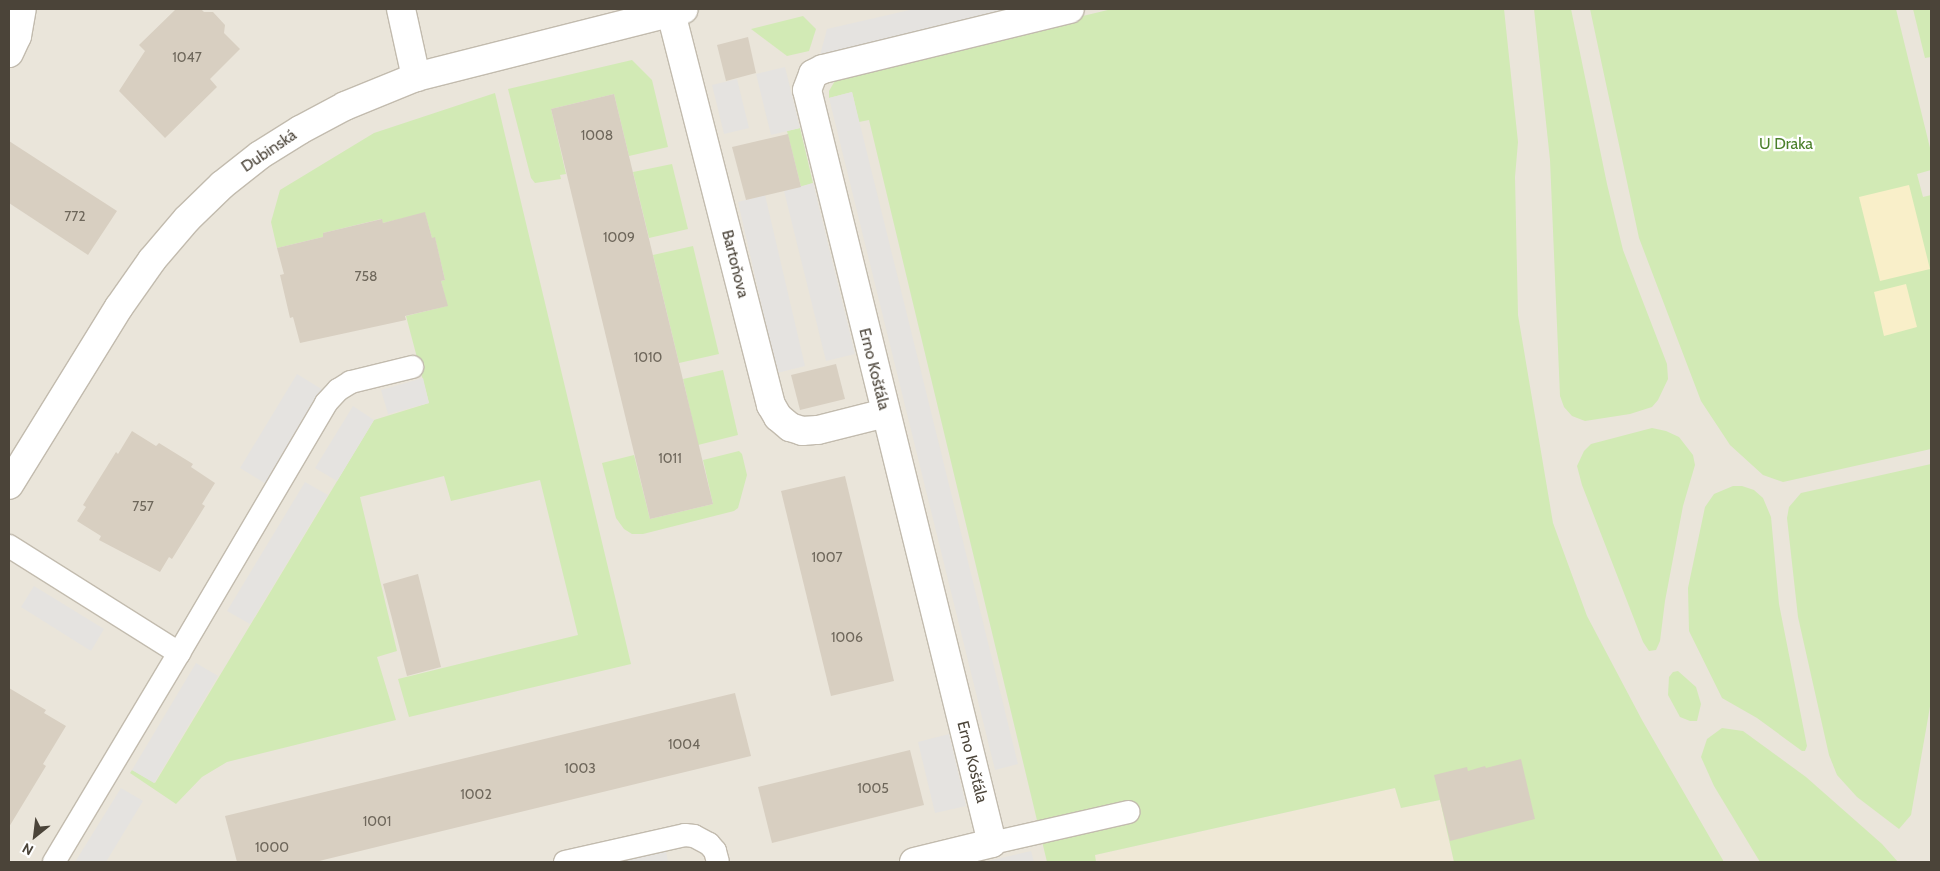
<!DOCTYPE html>
<meta charset="utf-8">
<style>
body{margin:0}
#map{position:relative;width:1940px;height:871px;overflow:hidden;background:#f6f3ec;font-family:Cabin,sans-serif}
div>[style]{position:absolute}
.residential>*{inset:0;background:#eae5da}
.education>*{inset:0;background:#efe8d6}
.green>*{inset:0;background:#d2eab5}
.sand>*{inset:0;background:#f9efc9}
.parking>*{inset:0;background:#e5e3e0}
.building>*{inset:0;background:#d8cfc1}
.roads{filter:drop-shadow(1px 0 #c2bbae) drop-shadow(-1px 0 #c2bbae) drop-shadow(0 1px #c2bbae) drop-shadow(0 -1px #c2bbae)}
.lane>*{height:22px;margin:-11px;padding:0 11px;transform-origin:11px;border-radius:11px;background:#fff}
.street>*{height:28px;margin:-14px;padding:0 14px;transform-origin:14px;border-radius:14px;background:#fff}
span{translate:-50% -50%;white-space:nowrap;text-align:center;line-height:1.15;-webkit-text-stroke:4.5px #fff;paint-order:stroke}
.number-label{font-size:14px;color:#6e675b}
.number-label span{-webkit-text-stroke-width:0}
.park-label{font-size:16px;color:#4a7f2a}
.street-label{font-size:16px;color:#4b4439}
.frame{position:absolute;inset:0;border:10px solid #4b4439;pointer-events:none}
.north{position:absolute;left:10px;top:811px;width:50px;height:50px;-webkit-text-stroke:4px #fff;paint-order:stroke;rotate:209deg;font-size:14px;font-weight:700;line-height:20px;text-align:center;color:#4b4439}
.north::after{content:'';display:block;margin:auto;width:18px;height:22px;background:#4b4439;clip-path:polygon(50% 0,100% 100%,50% 72%,0 100%)}
</style>
<div id="map">
<div class="residential">
<i style="clip-path:polygon(9px 9px,1931px 9px,1931px 862px,9px 862px)"></i>
</div>
<div class="education">
<i style="clip-path:polygon(1395px 788px,1401px 808px,1440px 800px,1454px 862px,1096px 862px,1095px 855px)"></i>
</div>
<div class="green">
<i style="clip-path:polygon(1112px 9px,1504px 9px,1518px 142px,1515px 177px,1518px 315px,1553px 523px,1587px 616px,1642px 720px,1724px 862px,1454px 862px,1440px 800px,1401px 808px,1395px 788px,1095px 855px,1096px 862px,1047px 862px,869px 120px,859px 122px,852px 92px,829px 98px,829px 91px,836px 79px,848px 72px)"></i>
<i style="clip-path:polygon(1534px 9px,1571px 9px,1607px 184px,1623px 250px,1667px 364px,1668px 379px,1658px 400px,1652px 407px,1630px 414px,1585px 421px,1572px 416px,1564px 407px,1560px 396px,1550px 160px)"></i>
<i style="clip-path:polygon(1590px 9px,1896px 9px,1931px 152px,1931px 170px,1917px 174px,1923px 197px,1931px 195px,1931px 449px,1783px 482px,1763px 475px,1730px 445px,1701px 401px,1639px 238px)"></i>
<i style="clip-path:polygon(1913px 9px,1931px 9px,1931px 57px,1925px 58px)"></i>
<i style="clip-path:polygon(803px 16px,816px 29px,809px 51px,787px 56px,751px 29px)"></i>
<i style="clip-path:polygon(632px 60px,652px 80px,668px 147px,629px 156px,614px 94px,551px 109px,566px 174px,560px 175px,561px 179px,535px 183px,531px 178px,508px 89px)"></i>
<i style="clip-path:polygon(495px 93px,631px 664px,409px 717px,398px 679px,578px 635px,540px 480px,451px 501px,444px 476px,360px 497px,397px 651px,377px 657px,396px 720px,227px 762px,202px 777px,176px 804px,130px 773px,132px 770px,155px 783px,374px 420px,429px 403px,406px 316px,447px 306px,441px 281px,445px 280px,435px 238px,432px 238px,425px 213px,383px 223px,381px 219px,323px 233px,323px 237px,277px 248px,271px 222px,280px 190px,374px 133px)"></i>
<i style="clip-path:polygon(800px 128px,813px 183px,801px 187px,787px 131px)"></i>
<i style="clip-path:polygon(672px 164px,688px 229px,649px 238px,633px 172px)"></i>
<i style="clip-path:polygon(693px 246px,719px 354px,679px 363px,653px 255px)"></i>
<i style="clip-path:polygon(723px 370px,738px 435px,698px 445px,683px 379px)"></i>
<i style="clip-path:polygon(1652px 428px,1666px 431px,1679px 437px,1693px 455px,1695px 465px,1683px 506px,1665px 601px,1660px 641px,1656px 650px,1649px 651px,1643px 642px,1582px 485px,1577px 466px,1584px 451px,1591px 444px)"></i>
<i style="clip-path:polygon(739px 451px,742px 454px,747px 475px,738px 508px,734px 511px,643px 534px,632px 534px,624px 529px,616px 518px,602px 463px,634px 455px,650px 519px,713px 504px,703px 460px)"></i>
<i style="clip-path:polygon(1931px 464px,1931px 701px,1911px 815px,1899px 829px,1857px 797px,1837px 775px,1829px 755px,1798px 617px,1787px 518px,1789px 507px,1801px 493px)"></i>
<i style="clip-path:polygon(1733px 486px,1742px 486px,1754px 490px,1763px 498px,1771px 517px,1779px 604px,1807px 746px,1805px 751px,1802px 751px,1757px 718px,1722px 698px,1689px 631px,1688px 588px,1705px 507px,1714px 494px)"></i>
<i style="clip-path:polygon(1678px 671px,1696px 687px,1701px 704px,1697px 721px,1690px 721px,1680px 717px,1668px 695px,1669px 677px,1673px 672px)"></i>
<i style="clip-path:polygon(1722px 728px,1743px 731px,1806px 777px,1882px 844px,1898px 862px,1760px 862px,1714px 786px,1701px 757px,1707px 739px)"></i>
</div>
<div class="sand">
<i style="clip-path:polygon(1909px 185px,1930px 269px,1880px 281px,1859px 197px)"></i>
<i style="clip-path:polygon(1906px 284px,1917px 327px,1884px 336px,1874px 292px)"></i>
</div>
<div class="parking">
<i style="clip-path:polygon(914px 9px,1024px 9px,819px 59px,827px 29px)"></i>
<i style="clip-path:polygon(785px 67px,800px 128px,771px 135px,756px 74px)"></i>
<i style="clip-path:polygon(737px 79px,749px 128px,724px 134px,712px 85px)"></i>
<i style="clip-path:polygon(852px 92px,1018px 764px,995px 770px,829px 98px)"></i>
<i style="clip-path:polygon(813px 183px,855px 354px,826px 361px,784px 191px)"></i>
<i style="clip-path:polygon(765px 195px,805px 366px,777px 373px,738px 202px)"></i>
<i style="clip-path:polygon(297px 374px,323px 390px,266px 484px,240px 468px)"></i>
<i style="clip-path:polygon(423px 378px,429px 403px,388px 414px,381px 390px)"></i>
<i style="clip-path:polygon(353px 406px,374px 420px,337px 481px,315px 468px)"></i>
<i style="clip-path:polygon(305px 482px,328px 495px,250px 624px,227px 611px)"></i>
<i style="clip-path:polygon(34px 586px,104px 629px,91px 651px,21px 607px)"></i>
<i style="clip-path:polygon(196px 663px,218px 676px,154px 783px,132px 770px)"></i>
<i style="clip-path:polygon(949px 734px,966px 806px,935px 813px,918px 742px)"></i>
<i style="clip-path:polygon(121px 788px,143px 801px,106px 862px,75px 862px)"></i>
<i style="clip-path:polygon(666px 851px,668px 862px,614px 862px)"></i>
<i style="clip-path:polygon(1031px 851px,1034px 862px,984px 862px)"></i>
</div>
<div class="building">
<i style="clip-path:polygon(176px 9px,201px 9px,204px 12px,213px 12px,225px 25px,224px 33px,240px 49px,210px 79px,217px 87px,165px 138px,119px 91px,145px 51px,139px 45px)"></i>
<i style="clip-path:polygon(748px 37px,756px 73px,726px 81px,717px 45px)"></i>
<i style="clip-path:polygon(614px 94px,713px 504px,650px 519px,551px 109px)"></i>
<i style="clip-path:polygon(788px 134px,801px 187px,746px 200px,732px 147px)"></i>
<i style="clip-path:polygon(9px 141px,117px 211px,88px 255px,9px 203px)"></i>
<i style="clip-path:polygon(425px 212px,432px 238px,435px 237px,445px 280px,441px 281px,448px 306px,405px 316px,406px 320px,300px 343px,293px 317px,290px 318px,280px 275px,284px 274px,277px 248px,323px 237px,323px 233px,382px 219px,383px 223px)"></i>
<i style="clip-path:polygon(836px 364px,845px 399px,800px 410px,791px 375px)"></i>
<i style="clip-path:polygon(132px 431px,156px 446px,159px 443px,193px 464px,191px 467px,215px 483px,202px 504px,205px 506px,172px 559px,169px 557px,160px 572px,99px 540px,101px 536px,77px 521px,86px 507px,83px 505px,116px 452px,118px 454px)"></i>
<i style="clip-path:polygon(845px 476px,894px 681px,831px 696px,781px 491px)"></i>
<i style="clip-path:polygon(418px 574px,441px 667px,407px 676px,383px 584px)"></i>
<i style="clip-path:polygon(9px 688px,46px 710px,44px 713px,66px 726px,43px 764px,46px 766px,9px 827px)"></i>
<i style="clip-path:polygon(735px 693px,751px 756px,315px 862px,237px 862px,225px 816px)"></i>
<i style="clip-path:polygon(910px 750px,924px 805px,772px 843px,758px 787px)"></i>
<i style="clip-path:polygon(1521px 759px,1535px 819px,1450px 841px,1434px 775px,1467px 767px,1468px 771px,1485px 766px,1486px 768px)"></i>
</div>
<div class="roads">
<div class="lane">
<i style="left:9px;top:546px;width:201px;rotate:32.2deg"></i>
<i style="left:179px;top:653px;width:290px;rotate:-59.5deg"></i>
<i style="left:326px;top:403px;width:18px;rotate:-47deg"></i>
<i style="left:338px;top:390px;width:15px;rotate:-32deg"></i>
<i style="left:351px;top:382px;width:63px;rotate:-13.8deg"></i>
<i style="left:992px;top:843px;width:140px;rotate:-12.8deg"></i>
<i style="left:54px;top:862px;width:244px;rotate:-59.1deg"></i>
<i style="left:565px;top:862px;width:123px;rotate:-12.7deg"></i>
<i style="left:685px;top:835px;width:9px;rotate:6deg"></i>
<i style="left:694px;top:836px;width:17px;rotate:28deg"></i>
<i style="left:709px;top:844px;width:9px;rotate:49deg"></i>
<i style="left:715px;top:851px;width:11px;rotate:75deg"></i>
</div>
<div class="street">
<i style="left:401px;top:9px;width:70px;rotate:77.6deg"></i>
<i style="left:670px;top:9px;width:409px;rotate:75.7deg"></i>
<i style="left:771px;top:405px;width:14px;rotate:60deg"></i>
<i style="left:778px;top:417px;width:16px;rotate:40deg"></i>
<i style="left:790px;top:427px;width:13px;rotate:18deg"></i>
<i style="left:802px;top:431px;width:16px;rotate:-4deg"></i>
<i style="left:818px;top:430px;width:69px;rotate:-14.2deg"></i>
<i style="left:9px;top:53px;width:19px;rotate:-65deg"></i>
<i style="left:17px;top:36px;width:27px;rotate:-80deg"></i>
<i style="left:9px;top:485px;width:209px;rotate:-58.3deg"></i>
<i style="left:119px;top:307px;width:57px;rotate:-54.9deg"></i>
<i style="left:152px;top:260px;width:54px;rotate:-49.5deg"></i>
<i style="left:187px;top:219px;width:49px;rotate:-44.2deg"></i>
<i style="left:222px;top:185px;width:48px;rotate:-38.3deg"></i>
<i style="left:260px;top:155px;width:47px;rotate:-32deg"></i>
<i style="left:300px;top:130px;width:51px;rotate:-28.1deg"></i>
<i style="left:345px;top:106px;width:77px;rotate:-22.2deg"></i>
<i style="left:416px;top:77px;width:276px;rotate:-14.2deg"></i>
<i style="left:914px;top:862px;width:80px;rotate:-13.7deg"></i>
<i style="left:992px;top:843px;width:775px;rotate:-103.8deg"></i>
<i style="left:807px;top:90px;width:17px;rotate:-69deg"></i>
<i style="left:813px;top:74px;width:11px;rotate:-27deg"></i>
<i style="left:823px;top:69px;width:254px;rotate:-13.7deg"></i>
</div>
</div>
<div class="number-label">
<span style="left:187px;top:57px">1047</span>
<span style="left:597px;top:135px">1008</span>
<span style="left:75px;top:216px">772</span>
<span style="left:619px;top:237px">1009</span>
<span style="left:366px;top:276px">758</span>
<span style="left:648px;top:357px">1010</span>
<span style="left:670px;top:458px">1011</span>
<span style="left:143px;top:506px">757</span>
<span style="left:827px;top:557px">1007</span>
<span style="left:847px;top:637px">1006</span>
<span style="left:684px;top:744px">1004</span>
<span style="left:580px;top:768px">1003</span>
<span style="left:873px;top:788px">1005</span>
<span style="left:476px;top:794px">1002</span>
<span style="left:377px;top:821px">1001</span>
<span style="left:272px;top:847px">1000</span>
</div>
<div class="park-label">
<span style="left:1786px;top:144px">U Draka</span>
</div>
<div class="street-label">
<span style="left:269px;top:151px;rotate:-34deg">Dubinská</span>
<span style="left:735px;top:264px;rotate:76deg">Bartoňova</span>
<span style="left:874px;top:369px;rotate:76deg">Erno Košťála</span>
<span style="left:972px;top:762px;rotate:76deg">Erno Košťála</span>
</div>
<div class="frame"></div>
<div class="north">N</div>
</div>
